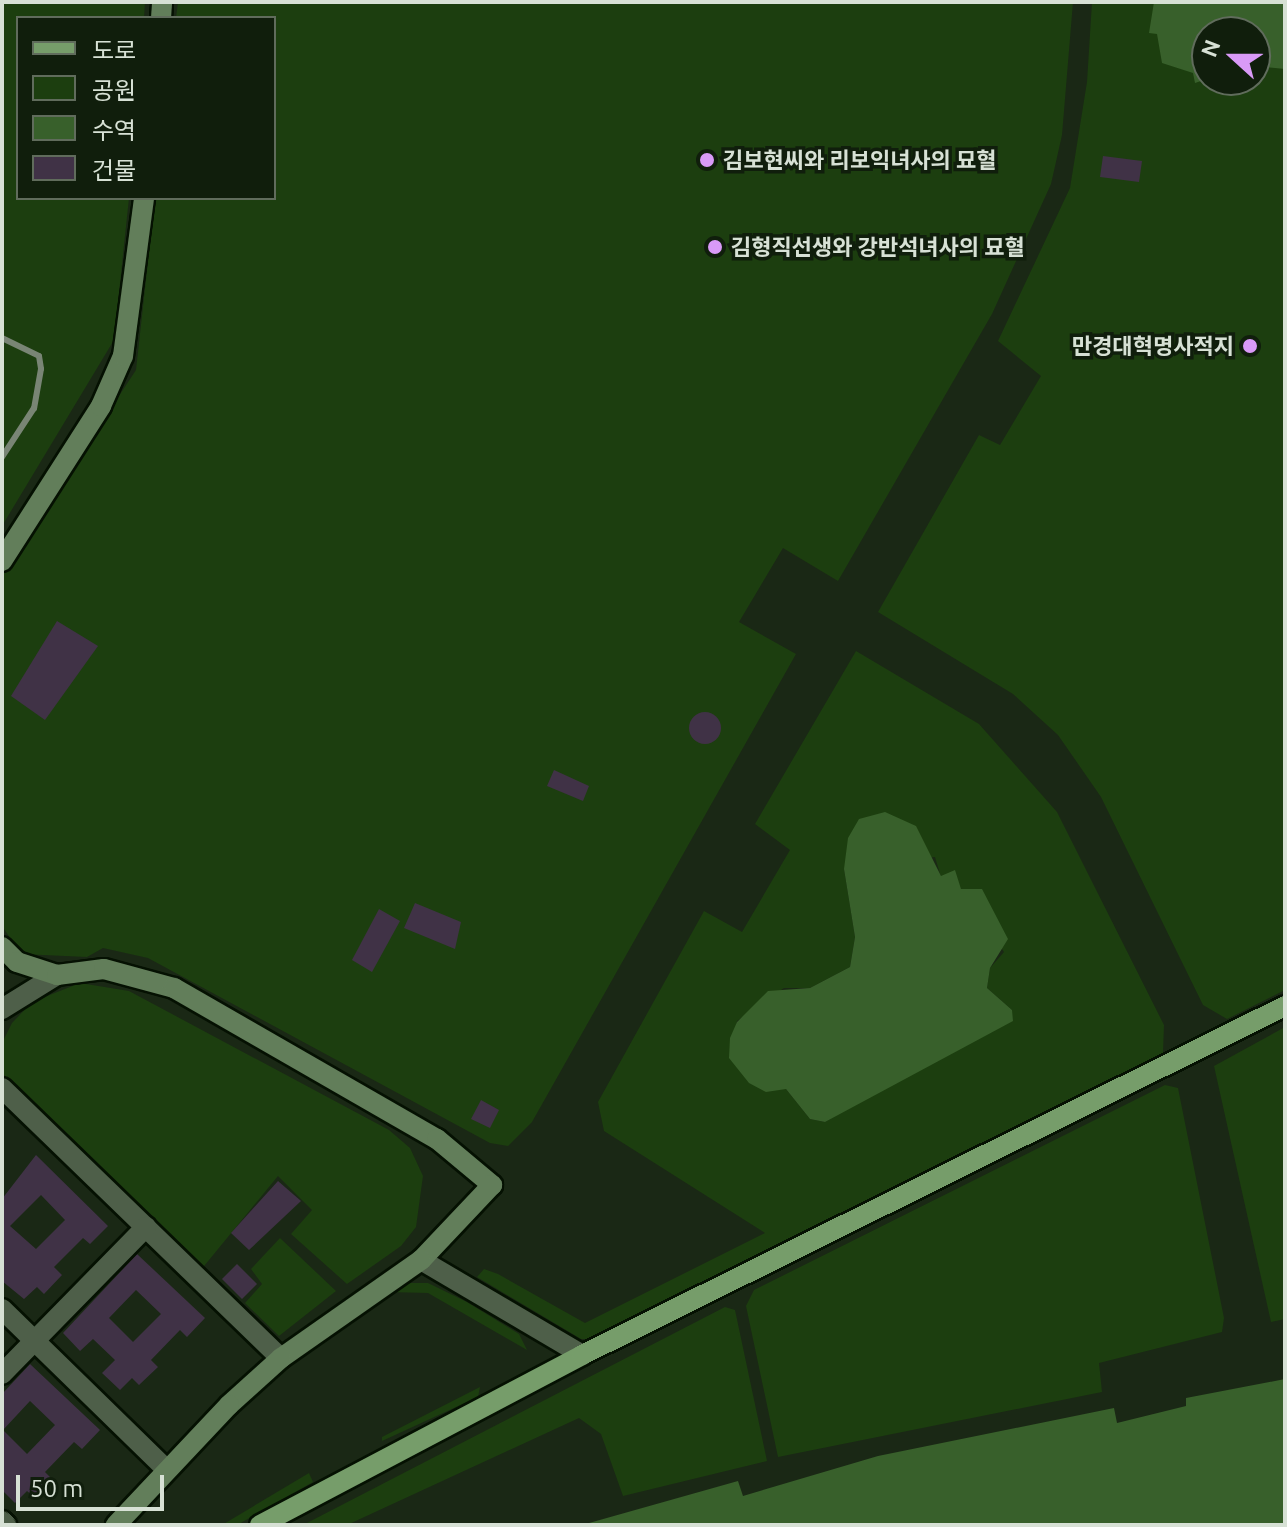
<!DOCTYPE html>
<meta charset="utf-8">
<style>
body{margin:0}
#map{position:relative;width:1287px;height:1527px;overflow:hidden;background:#1a2815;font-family:Ubuntu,"Noto Sans KR",sans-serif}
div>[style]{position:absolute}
.green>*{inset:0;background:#1c3e0f}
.water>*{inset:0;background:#38602b}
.building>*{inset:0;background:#403246}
.round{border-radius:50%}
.roads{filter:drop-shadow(2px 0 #051102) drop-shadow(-2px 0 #051102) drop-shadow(0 2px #051102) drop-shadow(0 -2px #051102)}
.minor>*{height:20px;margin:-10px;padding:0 10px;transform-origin:10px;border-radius:10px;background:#4e5f49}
.tertiary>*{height:20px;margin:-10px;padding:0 10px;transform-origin:10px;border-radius:10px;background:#4e5f49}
.secondary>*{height:20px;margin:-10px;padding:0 10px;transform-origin:10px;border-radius:10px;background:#627e5a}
.primary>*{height:20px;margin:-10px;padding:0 10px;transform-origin:10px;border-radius:10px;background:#769d6a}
.rail>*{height:6px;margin:-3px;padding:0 3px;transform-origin:3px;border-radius:3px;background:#798575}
.dots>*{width:22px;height:22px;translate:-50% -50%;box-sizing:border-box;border:4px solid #101e0c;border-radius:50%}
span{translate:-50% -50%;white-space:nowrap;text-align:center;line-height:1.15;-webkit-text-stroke:7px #101e0c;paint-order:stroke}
.poi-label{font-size:22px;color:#d7e1d5;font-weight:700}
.left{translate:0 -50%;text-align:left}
.right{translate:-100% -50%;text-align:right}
.frame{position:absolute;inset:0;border:4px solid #d7e1d5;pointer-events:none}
.legend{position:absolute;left:16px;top:16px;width:260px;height:184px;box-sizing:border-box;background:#101e0c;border:2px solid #606c5c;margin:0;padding:10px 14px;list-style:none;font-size:24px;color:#d7e1d5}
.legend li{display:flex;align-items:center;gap:16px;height:40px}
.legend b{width:40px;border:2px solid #606c5c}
.north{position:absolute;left:1191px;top:16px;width:80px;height:80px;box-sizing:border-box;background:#101e0c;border:2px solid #606c5c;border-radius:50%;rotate:291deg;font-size:22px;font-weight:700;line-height:32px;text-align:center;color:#d7e1d5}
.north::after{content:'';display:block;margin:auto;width:28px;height:36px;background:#d99af7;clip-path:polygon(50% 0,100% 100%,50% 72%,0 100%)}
.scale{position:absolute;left:16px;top:1475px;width:148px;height:36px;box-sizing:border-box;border:4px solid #d7e1d5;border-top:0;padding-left:10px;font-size:24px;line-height:28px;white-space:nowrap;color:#d7e1d5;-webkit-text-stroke:6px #101e0c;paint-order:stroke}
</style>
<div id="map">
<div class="green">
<i style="clip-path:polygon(2px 2px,145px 2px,144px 18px,18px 18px,18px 198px,129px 198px,114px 340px,2px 526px)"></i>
<i style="clip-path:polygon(178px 2px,1073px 2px,1062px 135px,1051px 184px,992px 314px,838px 581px,783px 548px,739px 622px,796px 654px,532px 1122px,508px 1146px,490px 1143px,148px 958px,103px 948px,87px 957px,21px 954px,2px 926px,2px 574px,136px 370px,155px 198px,274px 198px,274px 18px,176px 18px)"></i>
<i style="clip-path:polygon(evenodd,1092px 2px,1285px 2px,1285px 990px,1227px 1019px,1203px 1005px,1101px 797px,1058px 735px,1013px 694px,878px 612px,979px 435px,1000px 445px,1041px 376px,998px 341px,1070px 188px,1087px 82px,1092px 2px,1207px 32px,1255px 32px,1255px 80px,1207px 80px,1207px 32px)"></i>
<i style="clip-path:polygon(evenodd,856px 651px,979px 724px,1057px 812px,1164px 1025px,1163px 1053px,594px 1339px,581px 1339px,477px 1277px,484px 1269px,498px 1274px,585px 1323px,765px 1233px,604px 1131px,598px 1102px,704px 911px,742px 932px,790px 850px,755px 824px,856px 651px,935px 857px,941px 877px,961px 889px,1004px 952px,990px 968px,987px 988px,1012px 1010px,825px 1122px,810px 1119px,786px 1089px,730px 1058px,737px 1021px,784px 988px,810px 988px,850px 967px,855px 937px,844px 869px,935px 857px)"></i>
<i style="clip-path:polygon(80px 983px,129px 991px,389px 1130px,410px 1148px,423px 1176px,416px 1227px,401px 1246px,347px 1284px,291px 1234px,312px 1210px,278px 1176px,200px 1271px,2px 1073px,2px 1043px,12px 1023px,32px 1002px)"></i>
<i style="clip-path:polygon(1285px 1027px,1285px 1319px,1271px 1322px,1214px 1066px)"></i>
<i style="clip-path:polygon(1165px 1085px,1178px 1088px,1224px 1318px,1222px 1332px,1099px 1363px,1102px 1392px,778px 1457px,746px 1306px,754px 1290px)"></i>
<i style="clip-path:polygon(280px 1238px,336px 1291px,279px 1336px,245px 1303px,262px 1284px,251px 1269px)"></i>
<i style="clip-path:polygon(404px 1283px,428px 1283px,467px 1302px,519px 1334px,527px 1350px,428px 1293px,389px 1292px)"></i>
<i style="clip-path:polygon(725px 1307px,735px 1310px,767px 1461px,623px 1496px,601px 1434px,579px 1418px,347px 1525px,303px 1525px)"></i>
<i style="clip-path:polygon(480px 1387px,478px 1397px,382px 1441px,382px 1437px)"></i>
<i style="clip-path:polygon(309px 1473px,313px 1482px,237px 1525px,222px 1525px)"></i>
</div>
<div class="water">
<i style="clip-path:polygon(1154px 2px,1285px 2px,1285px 69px,1255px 66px,1255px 32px,1207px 32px,1207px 79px,1195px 83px,1193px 73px,1162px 63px,1157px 34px,1149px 33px)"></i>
<i style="clip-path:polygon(885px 812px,916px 826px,941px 876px,955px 870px,961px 889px,982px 889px,1008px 939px,990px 968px,987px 988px,1012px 1010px,1013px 1021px,825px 1122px,810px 1119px,786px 1089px,766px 1092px,749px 1083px,729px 1058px,730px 1038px,737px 1022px,768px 991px,810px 988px,850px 967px,855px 937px,844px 869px,848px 838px,859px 819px)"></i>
<i style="clip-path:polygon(1285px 1379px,1285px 1525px,582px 1525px,738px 1481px,743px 1496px,878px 1456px,1114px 1408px,1117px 1423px,1186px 1406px,1186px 1398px)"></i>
</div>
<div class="building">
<i style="clip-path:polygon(1103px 156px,1142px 161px,1139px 182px,1100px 177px)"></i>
<i style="clip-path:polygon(57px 621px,98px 646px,45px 720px,11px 696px)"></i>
<i class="round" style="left:689px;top:712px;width:32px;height:32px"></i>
<i style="clip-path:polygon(554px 770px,589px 786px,583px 801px,547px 786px)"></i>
<i style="clip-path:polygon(415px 903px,461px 922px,455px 949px,404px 928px)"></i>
<i style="clip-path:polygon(379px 909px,400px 921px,372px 972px,352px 960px)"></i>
<i style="clip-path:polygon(481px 1100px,499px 1110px,490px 1128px,471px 1119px)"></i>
<i style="clip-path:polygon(evenodd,36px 1155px,108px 1226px,90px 1244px,83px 1238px,54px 1267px,62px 1275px,44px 1294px,37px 1287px,24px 1299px,2px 1281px,2px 1199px,36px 1155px,41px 1195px,65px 1220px,36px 1249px,10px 1226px,41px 1195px)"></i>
<i style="clip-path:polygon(278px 1181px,301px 1201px,249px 1250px,231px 1233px)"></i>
<i style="clip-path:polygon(evenodd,137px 1254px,205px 1318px,187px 1337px,180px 1330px,151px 1360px,158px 1367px,139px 1385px,132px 1378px,120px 1390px,102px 1373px,115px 1360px,93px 1339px,80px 1351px,63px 1333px,137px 1254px,136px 1290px,161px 1314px,133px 1342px,109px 1318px,136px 1290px)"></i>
<i style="clip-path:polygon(237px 1264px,257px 1284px,242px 1299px,222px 1279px)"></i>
<i style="clip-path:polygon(evenodd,30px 1364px,100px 1430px,82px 1449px,74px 1442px,45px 1472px,52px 1479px,34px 1497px,27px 1491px,15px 1503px,2px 1490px,2px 1394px,30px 1364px,30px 1401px,55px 1425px,27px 1454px,3px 1430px,30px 1401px)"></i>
</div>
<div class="roads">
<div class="minor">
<i style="left:2px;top:1009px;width:65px;rotate:-31.7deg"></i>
<i style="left:2px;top:1088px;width:388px;rotate:44.1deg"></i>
<i style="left:2px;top:1309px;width:226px;rotate:44.3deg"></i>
<i style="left:2px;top:1374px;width:206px;rotate:-45.6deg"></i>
<i style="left:2px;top:1521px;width:6px;rotate:45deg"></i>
</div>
<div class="tertiary">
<i style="left:421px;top:1260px;width:187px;rotate:30.5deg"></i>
</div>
<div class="secondary">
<i style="left:161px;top:18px;width:16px;rotate:-86deg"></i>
<i style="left:2px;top:561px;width:184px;rotate:-57.4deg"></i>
<i style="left:101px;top:406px;width:55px;rotate:-66.3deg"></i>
<i style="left:123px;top:356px;width:159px;rotate:-82.4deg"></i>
<i style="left:2px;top:947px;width:21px;rotate:45deg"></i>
<i style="left:17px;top:962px;width:42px;rotate:18deg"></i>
<i style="left:57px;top:975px;width:47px;rotate:-7.3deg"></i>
<i style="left:104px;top:969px;width:73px;rotate:15.2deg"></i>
<i style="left:174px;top:988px;width:303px;rotate:29.9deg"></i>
<i style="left:437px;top:1139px;width:72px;rotate:39.9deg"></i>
<i style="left:492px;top:1185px;width:103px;rotate:133.4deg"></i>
<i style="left:421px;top:1260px;width:171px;rotate:145deg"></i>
<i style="left:281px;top:1358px;width:70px;rotate:137.9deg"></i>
<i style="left:229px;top:1405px;width:165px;rotate:133.3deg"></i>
</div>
<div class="primary">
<i style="left:260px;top:1525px;width:364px;rotate:-27.8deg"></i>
<i style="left:582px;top:1355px;width:785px;rotate:-26.4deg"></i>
</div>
</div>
<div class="rail">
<i style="left:2px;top:338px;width:41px;rotate:25.9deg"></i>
<i style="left:39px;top:356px;width:13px;rotate:81deg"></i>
<i style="left:41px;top:369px;width:40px;rotate:100deg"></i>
<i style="left:34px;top:408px;width:59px;rotate:123.1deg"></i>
</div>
<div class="dots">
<i style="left:707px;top:160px;background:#d99af7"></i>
<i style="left:715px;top:247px;background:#d99af7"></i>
<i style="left:1250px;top:346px;background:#d99af7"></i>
</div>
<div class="poi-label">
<span class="left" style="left:723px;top:160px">김보현씨와 리보익녀사의 묘혈</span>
<span class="left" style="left:731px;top:247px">김형직선생와 강반석녀사의 묘혈</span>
<span class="right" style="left:1234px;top:346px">만경대혁명사적지</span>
</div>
<div class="frame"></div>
<ul class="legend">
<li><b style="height:10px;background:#769d6a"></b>도로</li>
<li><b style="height:22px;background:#1c3e0f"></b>공원</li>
<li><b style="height:22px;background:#38602b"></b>수역</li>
<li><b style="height:22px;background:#403246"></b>건물</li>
</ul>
<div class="north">N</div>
<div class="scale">50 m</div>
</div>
